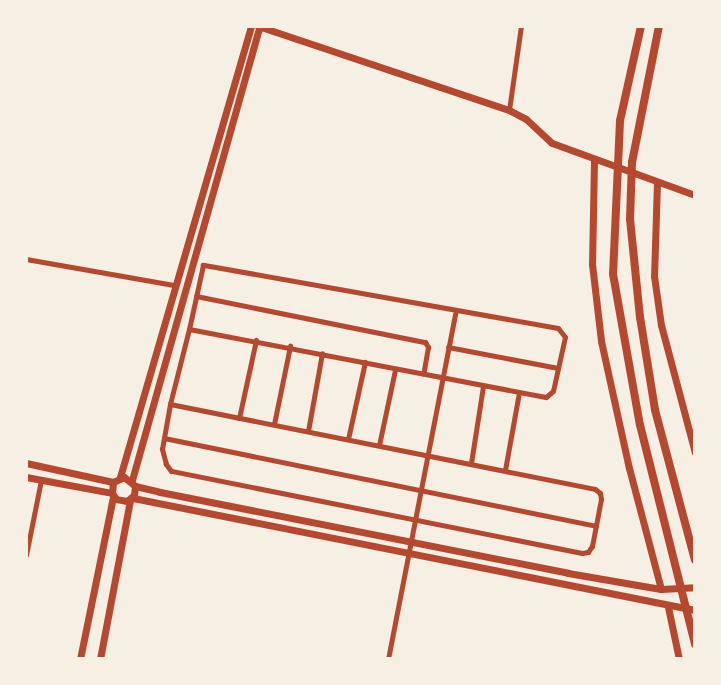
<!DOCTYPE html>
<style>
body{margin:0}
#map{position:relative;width:721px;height:685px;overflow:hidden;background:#f6efe4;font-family:"Fira Sans Condensed",sans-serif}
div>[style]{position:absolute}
.minor>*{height:5px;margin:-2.5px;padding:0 2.5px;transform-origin:2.5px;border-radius:2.5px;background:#b5482f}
.tertiary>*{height:7px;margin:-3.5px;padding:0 3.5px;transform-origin:3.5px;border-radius:3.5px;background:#b5482f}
.secondary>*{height:8px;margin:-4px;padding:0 4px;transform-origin:4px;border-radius:4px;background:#b5482f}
span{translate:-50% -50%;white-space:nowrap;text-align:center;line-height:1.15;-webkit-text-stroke:4px #f6efe4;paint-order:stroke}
.frame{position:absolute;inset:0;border:28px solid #f6efe4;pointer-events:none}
</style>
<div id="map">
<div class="minor">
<i style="left:509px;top:110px;width:85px;rotate:-81.9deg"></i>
<i style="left:26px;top:259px;width:150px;rotate:10deg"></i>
<i style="left:196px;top:296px;width:234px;rotate:11.4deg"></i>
<i style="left:425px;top:342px;width:6px;rotate:59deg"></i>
<i style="left:428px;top:347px;width:27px;rotate:100deg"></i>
<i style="left:448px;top:347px;width:112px;rotate:10.8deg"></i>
<i style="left:170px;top:404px;width:433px;rotate:11.3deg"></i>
<i style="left:595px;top:489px;width:6px;rotate:39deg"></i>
<i style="left:600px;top:493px;width:6px;rotate:81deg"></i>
<i style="left:601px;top:499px;width:48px;rotate:100.8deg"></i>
<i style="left:592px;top:546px;width:7px;rotate:124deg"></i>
<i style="left:588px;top:552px;width:6px;rotate:171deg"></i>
<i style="left:582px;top:553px;width:419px;rotate:-168.7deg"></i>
<i style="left:171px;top:471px;width:9px;rotate:-126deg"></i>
<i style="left:166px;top:464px;width:16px;rotate:-105deg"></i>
<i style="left:162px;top:449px;width:46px;rotate:-79.9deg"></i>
<i style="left:170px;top:404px;width:77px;rotate:-75.8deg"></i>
<i style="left:189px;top:329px;width:363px;rotate:10.8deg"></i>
<i style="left:546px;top:397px;width:9px;rotate:-41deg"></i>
<i style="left:553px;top:391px;width:55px;rotate:-77.5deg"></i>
<i style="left:565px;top:337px;width:11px;rotate:-128deg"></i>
<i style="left:558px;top:328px;width:361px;rotate:-169.9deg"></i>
<i style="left:203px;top:265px;width:66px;rotate:102.3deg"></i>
<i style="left:239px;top:418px;width:80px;rotate:-77.7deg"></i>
<i style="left:274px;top:424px;width:80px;rotate:-78.4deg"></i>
<i style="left:308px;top:431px;width:79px;rotate:-79.8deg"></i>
<i style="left:164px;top:438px;width:441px;rotate:11.5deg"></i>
<i style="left:348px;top:439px;width:79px;rotate:-77.6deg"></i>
<i style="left:379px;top:445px;width:77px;rotate:-78deg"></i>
<i style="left:471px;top:463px;width:78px;rotate:-81.1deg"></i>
<i style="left:505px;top:470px;width:79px;rotate:-79.8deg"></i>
<i style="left:26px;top:555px;width:76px;rotate:-78.7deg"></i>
<i style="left:388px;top:659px;width:352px;rotate:-79deg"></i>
</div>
<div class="tertiary">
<i style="left:258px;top:26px;width:265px;rotate:18.5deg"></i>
<i style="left:509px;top:110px;width:19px;rotate:28deg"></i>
<i style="left:526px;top:119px;width:35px;rotate:43deg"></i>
<i style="left:552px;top:143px;width:152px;rotate:20deg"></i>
<i style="left:594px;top:161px;width:103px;rotate:91.1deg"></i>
<i style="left:592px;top:264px;width:78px;rotate:83.3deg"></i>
<i style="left:601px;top:341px;width:130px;rotate:77.6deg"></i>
<i style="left:629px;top:468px;width:125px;rotate:75.2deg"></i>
<i style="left:657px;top:182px;width:94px;rotate:91.8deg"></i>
<i style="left:654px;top:276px;width:49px;rotate:81.9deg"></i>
<i style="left:661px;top:325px;width:132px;rotate:75.1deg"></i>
<i style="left:26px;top:463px;width:89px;rotate:12.3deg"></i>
<i style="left:26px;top:477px;width:87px;rotate:10.5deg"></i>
<i style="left:120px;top:477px;width:470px;rotate:-73.8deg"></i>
<i style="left:132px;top:480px;width:472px;rotate:-74.3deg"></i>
<i style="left:135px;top:486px;width:9px;rotate:96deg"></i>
<i style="left:134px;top:495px;width:9px;rotate:139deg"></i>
<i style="left:127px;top:501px;width:11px;rotate:-170deg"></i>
<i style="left:116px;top:499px;width:7px;rotate:-124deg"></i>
<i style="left:112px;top:493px;width:11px;rotate:-85deg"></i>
<i style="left:113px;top:482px;width:12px;rotate:-24deg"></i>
<i style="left:124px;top:477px;width:14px;rotate:39deg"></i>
<i style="left:135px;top:486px;width:26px;rotate:13deg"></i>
<i style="left:160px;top:492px;width:416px;rotate:11.2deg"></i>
<i style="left:568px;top:573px;width:94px;rotate:9.8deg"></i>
<i style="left:661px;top:589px;width:34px;rotate:-3deg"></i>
<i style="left:133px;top:498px;width:573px;rotate:11.27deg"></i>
<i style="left:668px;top:607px;width:53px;rotate:78.1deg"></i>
<i style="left:80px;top:659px;width:165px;rotate:-78.5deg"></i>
<i style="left:100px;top:659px;width:162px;rotate:-79.3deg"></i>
</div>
<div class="secondary">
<i style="left:641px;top:26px;width:97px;rotate:102.5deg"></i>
<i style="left:620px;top:121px;width:153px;rotate:92.6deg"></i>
<i style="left:613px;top:274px;width:153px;rotate:79.9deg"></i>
<i style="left:640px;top:425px;width:226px;rotate:75.9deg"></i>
<i style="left:659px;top:26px;width:139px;rotate:101.2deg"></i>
<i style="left:632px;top:162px;width:57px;rotate:92deg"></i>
<i style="left:630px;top:219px;width:99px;rotate:84.2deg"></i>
<i style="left:640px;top:317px;width:94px;rotate:80.8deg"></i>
<i style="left:655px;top:410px;width:155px;rotate:75.1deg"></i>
</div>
<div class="frame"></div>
</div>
